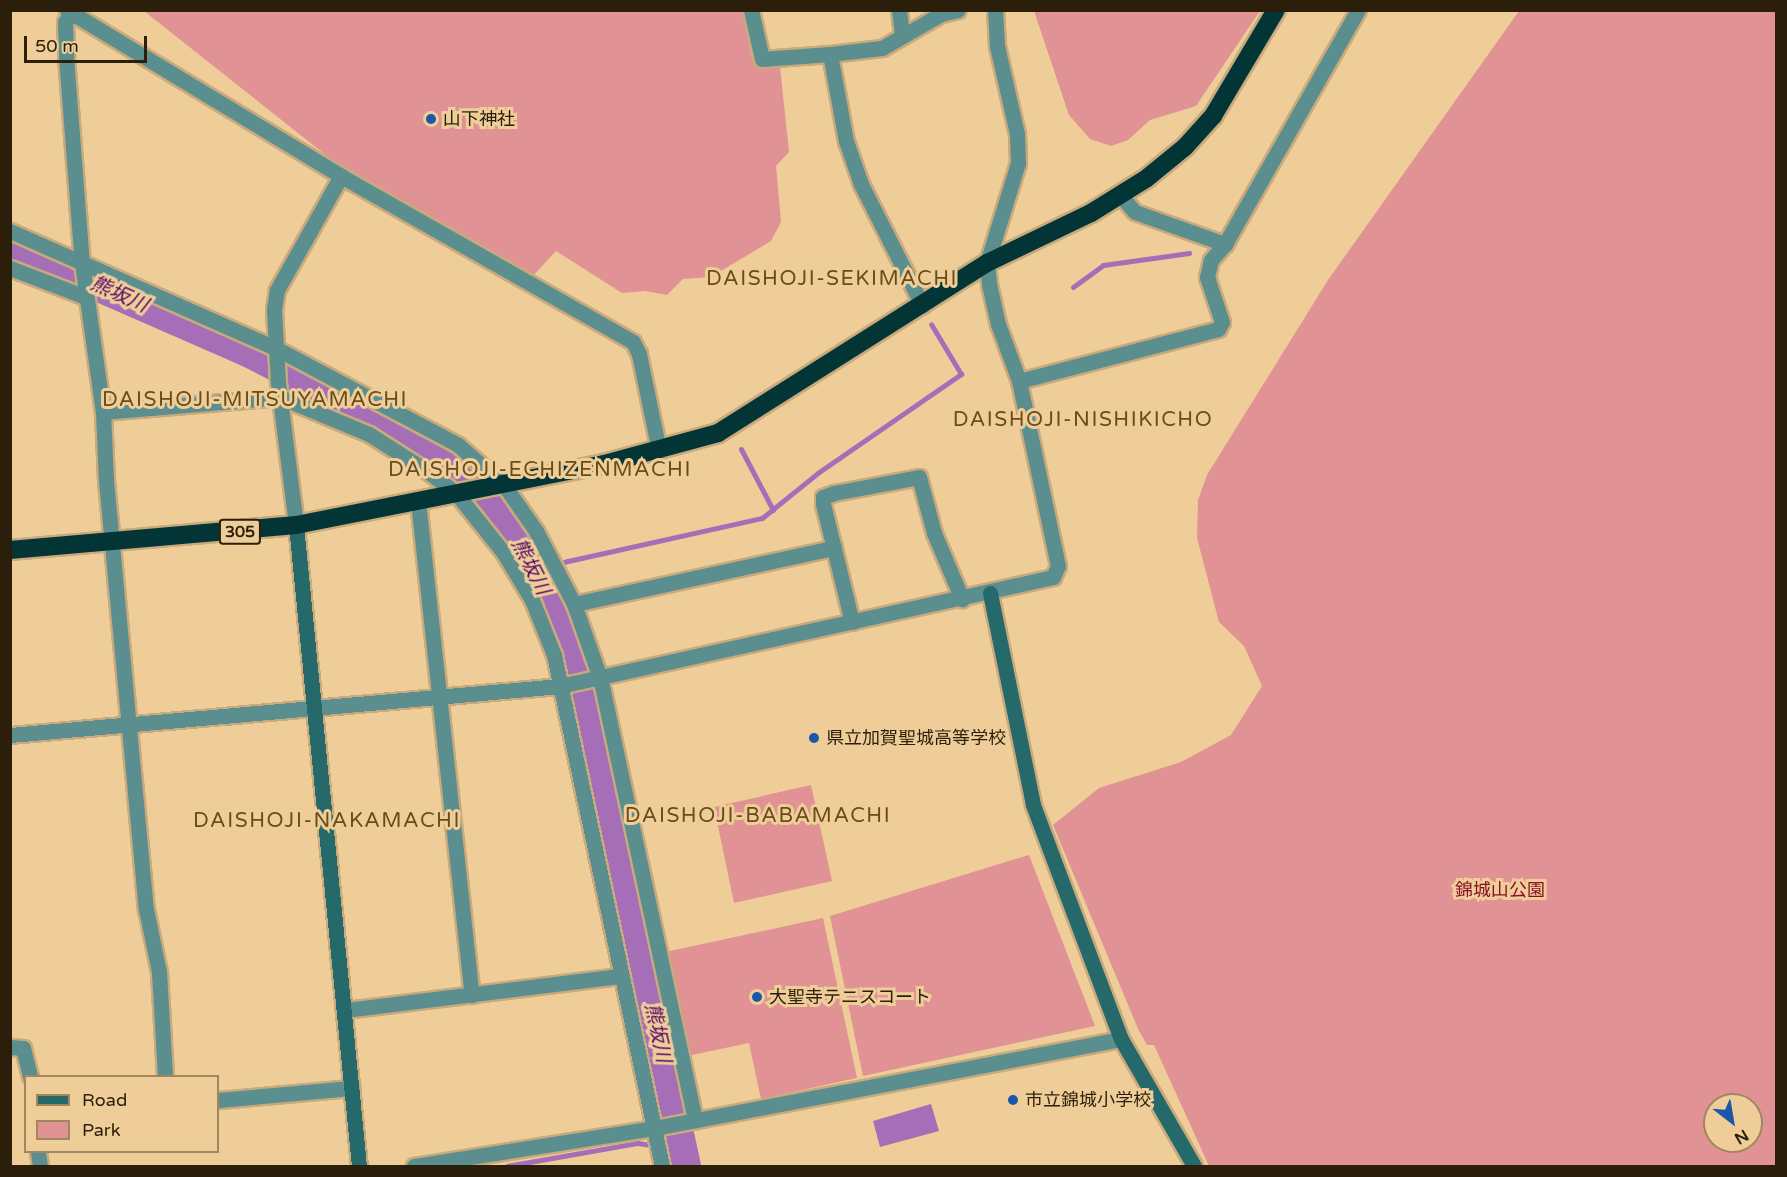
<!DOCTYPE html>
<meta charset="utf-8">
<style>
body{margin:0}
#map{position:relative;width:1787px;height:1177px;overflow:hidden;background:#efcd99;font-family:"Varela Round","Noto Sans JP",sans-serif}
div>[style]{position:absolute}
.green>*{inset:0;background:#e09294}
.water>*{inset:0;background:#a56eb7}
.stream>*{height:5px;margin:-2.5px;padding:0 2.5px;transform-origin:2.5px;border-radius:2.5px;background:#a56eb7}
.river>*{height:30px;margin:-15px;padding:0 15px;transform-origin:15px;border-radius:15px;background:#a56eb7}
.roads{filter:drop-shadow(2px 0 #c8aa7c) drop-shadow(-2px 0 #c8aa7c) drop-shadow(0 2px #c8aa7c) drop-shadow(0 -2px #c8aa7c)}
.street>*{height:15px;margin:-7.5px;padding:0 7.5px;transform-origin:7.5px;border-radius:7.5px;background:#5a8e8f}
.secondary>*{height:15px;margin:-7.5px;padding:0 7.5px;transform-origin:7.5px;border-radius:7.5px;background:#25696b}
.highway>*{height:18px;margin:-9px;padding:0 9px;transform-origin:9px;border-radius:9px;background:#033536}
.dots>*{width:16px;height:16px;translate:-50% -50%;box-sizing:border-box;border:3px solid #efcd99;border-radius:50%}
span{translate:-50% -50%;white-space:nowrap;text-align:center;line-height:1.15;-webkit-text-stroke:6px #efcd99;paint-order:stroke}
.shield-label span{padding:2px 4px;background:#efcd99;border:2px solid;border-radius:4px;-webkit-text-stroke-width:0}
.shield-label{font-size:16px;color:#2b1e0a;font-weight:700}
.poi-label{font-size:18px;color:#2b1e0a}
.left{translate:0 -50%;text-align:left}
.park-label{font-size:18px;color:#890f29}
.water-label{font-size:20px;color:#520465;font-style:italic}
.quarter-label{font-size:21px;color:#6a4c19;letter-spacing:1.5px}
.frame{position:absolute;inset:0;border:12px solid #2b1e0a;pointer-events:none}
.legend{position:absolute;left:24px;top:1075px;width:195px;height:78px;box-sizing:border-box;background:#efcd99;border:2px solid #a18760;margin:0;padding:8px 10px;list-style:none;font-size:18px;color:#2b1e0a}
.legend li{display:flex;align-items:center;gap:12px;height:30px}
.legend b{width:30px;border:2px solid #a18760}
.north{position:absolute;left:1703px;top:1093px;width:60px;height:60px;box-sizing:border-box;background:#efcd99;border:2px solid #a18760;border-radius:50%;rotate:149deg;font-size:16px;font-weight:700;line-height:24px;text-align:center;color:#2b1e0a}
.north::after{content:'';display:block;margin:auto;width:21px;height:27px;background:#1b57a8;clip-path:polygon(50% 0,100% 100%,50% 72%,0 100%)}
.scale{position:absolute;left:24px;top:36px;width:123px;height:27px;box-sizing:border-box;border:3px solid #2b1e0a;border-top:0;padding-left:8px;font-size:18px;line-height:21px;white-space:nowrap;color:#2b1e0a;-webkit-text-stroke:4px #efcd99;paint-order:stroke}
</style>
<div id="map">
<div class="green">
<i style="clip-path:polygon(144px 11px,743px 11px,751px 55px,764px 66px,780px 67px,789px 152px,776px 166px,781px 222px,771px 241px,711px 277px,683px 279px,667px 295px,645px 291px,622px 293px,556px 251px,531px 278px,342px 168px)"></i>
<i style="clip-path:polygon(1034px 11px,1260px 11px,1196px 106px,1150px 120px,1128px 140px,1111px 146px,1090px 139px,1069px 115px)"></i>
<i style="clip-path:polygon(evenodd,1519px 11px,1776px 11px,1776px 1166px,1209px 1166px,1154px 1045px,1147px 1045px,1139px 1031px,1053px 825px,1099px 788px,1181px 762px,1231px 735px,1262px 686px,1244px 646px,1219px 622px,1197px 538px,1198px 500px,1207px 475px,1328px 280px,1519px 11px,1715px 1105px,1751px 1105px,1751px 1141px,1715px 1141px,1715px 1105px)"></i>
<i style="clip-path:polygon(811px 785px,832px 881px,734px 903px,714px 807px)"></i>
<i style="clip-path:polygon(1029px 855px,1095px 1026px,863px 1076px,830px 916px)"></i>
<i style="clip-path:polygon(823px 918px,857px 1078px,761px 1099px,749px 1043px,687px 1056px,665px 952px)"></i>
</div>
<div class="water">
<i style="clip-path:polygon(931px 1104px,939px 1131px,880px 1147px,873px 1121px)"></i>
</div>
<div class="stream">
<i style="left:1073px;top:287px;width:37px;rotate:-36deg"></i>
<i style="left:1103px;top:265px;width:87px;rotate:-7.9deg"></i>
<i style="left:741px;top:449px;width:69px;rotate:62.3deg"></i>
<i style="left:535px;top:574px;width:35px;rotate:-22deg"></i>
<i style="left:568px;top:561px;width:199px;rotate:-12.5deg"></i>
<i style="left:762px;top:518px;width:73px;rotate:-38.9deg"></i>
<i style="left:819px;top:472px;width:173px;rotate:-34.6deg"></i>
<i style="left:961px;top:374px;width:58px;rotate:-121deg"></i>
<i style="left:507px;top:1166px;width:133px;rotate:-10deg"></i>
<i style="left:638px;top:1143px;width:44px;rotate:9.2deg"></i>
</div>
<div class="river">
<i style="left:10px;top:248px;width:257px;rotate:23.6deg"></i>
<i style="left:246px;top:351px;width:173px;rotate:26.9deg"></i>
<i style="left:400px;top:429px;width:89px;rotate:36.4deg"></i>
<i style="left:472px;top:482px;width:70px;rotate:51.3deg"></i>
<i style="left:516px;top:537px;width:131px;rotate:63.6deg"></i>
<i style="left:574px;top:654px;width:524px;rotate:77.66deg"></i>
</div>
<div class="roads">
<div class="street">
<i style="left:67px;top:10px;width:320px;rotate:31.2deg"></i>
<i style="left:341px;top:176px;width:336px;rotate:29.6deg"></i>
<i style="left:633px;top:342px;width:13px;rotate:63deg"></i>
<i style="left:639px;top:354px;width:99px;rotate:78.3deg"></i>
<i style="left:751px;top:10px;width:50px;rotate:77.3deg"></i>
<i style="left:762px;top:59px;width:68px;rotate:-4.2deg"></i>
<i style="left:830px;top:54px;width:88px;rotate:79.6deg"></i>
<i style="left:846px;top:141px;width:46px;rotate:70.8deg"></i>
<i style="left:861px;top:184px;width:136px;rotate:63.2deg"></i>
<i style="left:899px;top:10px;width:26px;rotate:83deg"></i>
<i style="left:72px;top:13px;width:11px;rotate:128deg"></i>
<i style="left:65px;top:22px;width:35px;rotate:88deg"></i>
<i style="left:66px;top:57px;width:207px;rotate:85.6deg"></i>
<i style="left:82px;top:263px;width:150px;rotate:82deg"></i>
<i style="left:103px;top:412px;width:68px;rotate:87.5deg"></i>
<i style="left:106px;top:480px;width:431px;rotate:84.7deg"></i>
<i style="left:146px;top:909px;width:64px;rotate:78.3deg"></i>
<i style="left:159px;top:972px;width:104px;rotate:86.7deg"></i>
<i style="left:830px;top:54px;width:52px;rotate:-6.6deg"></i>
<i style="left:882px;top:48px;width:68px;rotate:-30deg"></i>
<i style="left:941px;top:14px;width:17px;rotate:-13deg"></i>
<i style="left:1121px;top:196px;width:21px;rotate:49deg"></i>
<i style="left:1135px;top:212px;width:96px;rotate:19.6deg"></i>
<i style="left:10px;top:231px;width:292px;rotate:23.8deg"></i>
<i style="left:277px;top:349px;width:205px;rotate:27.9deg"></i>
<i style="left:458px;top:445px;width:61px;rotate:41deg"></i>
<i style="left:504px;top:485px;width:56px;rotate:55.2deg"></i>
<i style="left:536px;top:531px;width:82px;rotate:62.5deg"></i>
<i style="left:10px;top:268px;width:81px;rotate:20.9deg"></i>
<i style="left:1019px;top:381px;width:206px;rotate:-14.6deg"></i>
<i style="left:1218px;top:329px;width:8px;rotate:-60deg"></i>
<i style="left:1222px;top:322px;width:47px;rotate:-108.4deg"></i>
<i style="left:1207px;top:277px;width:17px;rotate:-77deg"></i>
<i style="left:1211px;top:260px;width:21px;rotate:-49deg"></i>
<i style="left:1225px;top:244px;width:269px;rotate:-60.4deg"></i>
<i style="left:103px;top:412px;width:178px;rotate:-4.8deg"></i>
<i style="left:280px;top:397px;width:96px;rotate:22.6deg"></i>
<i style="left:369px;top:434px;width:72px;rotate:32.6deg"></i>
<i style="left:430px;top:473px;width:33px;rotate:38deg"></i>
<i style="left:456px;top:493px;width:75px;rotate:51.5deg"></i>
<i style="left:503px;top:552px;width:56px;rotate:58.9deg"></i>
<i style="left:532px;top:600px;width:59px;rotate:68.2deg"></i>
<i style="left:554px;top:655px;width:522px;rotate:78.07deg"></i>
<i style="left:418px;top:501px;width:497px;rotate:83.8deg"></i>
<i style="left:296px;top:525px;width:143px;rotate:-97.2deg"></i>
<i style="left:278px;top:383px;width:74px;rotate:-93.1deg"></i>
<i style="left:274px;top:309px;width:19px;rotate:-81deg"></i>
<i style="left:277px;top:290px;width:131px;rotate:-60.7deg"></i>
<i style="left:852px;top:622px;width:122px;rotate:-103.8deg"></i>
<i style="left:823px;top:504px;width:7px;rotate:-90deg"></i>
<i style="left:823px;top:497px;width:12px;rotate:-20deg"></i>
<i style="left:834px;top:493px;width:86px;rotate:-10.7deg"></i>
<i style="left:919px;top:477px;width:58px;rotate:75deg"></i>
<i style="left:934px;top:533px;width:72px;rotate:67deg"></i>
<i style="left:10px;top:735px;width:552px;rotate:-5.09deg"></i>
<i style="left:560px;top:686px;width:505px;rotate:-12.47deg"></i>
<i style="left:1053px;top:577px;width:12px;rotate:-66deg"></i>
<i style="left:1058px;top:566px;width:189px;rotate:-101.9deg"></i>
<i style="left:1019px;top:381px;width:61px;rotate:-110.2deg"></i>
<i style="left:998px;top:324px;width:41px;rotate:-102.7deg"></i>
<i style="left:989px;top:284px;width:21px;rotate:-95deg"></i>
<i style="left:987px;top:263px;width:105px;rotate:-72.8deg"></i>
<i style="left:1018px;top:163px;width:29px;rotate:-92deg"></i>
<i style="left:1017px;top:134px;width:90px;rotate:-102.8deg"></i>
<i style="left:997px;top:46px;width:36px;rotate:-93deg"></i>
<i style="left:346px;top:1010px;width:276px;rotate:-7.1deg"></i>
<i style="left:10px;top:1047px;width:13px;rotate:4deg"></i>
<i style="left:23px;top:1048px;width:29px;rotate:76deg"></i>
<i style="left:218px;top:1100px;width:134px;rotate:-5.2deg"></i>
<i style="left:695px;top:1120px;width:452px;rotate:-102.1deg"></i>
<i style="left:600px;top:678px;width:78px;rotate:-109.4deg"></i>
<i style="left:574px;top:604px;width:266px;rotate:-12.2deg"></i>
<i style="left:38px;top:1152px;width:14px;rotate:82deg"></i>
<i style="left:414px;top:1166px;width:249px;rotate:-9deg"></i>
<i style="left:660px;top:1127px;width:469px;rotate:-10.8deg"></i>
</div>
<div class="secondary">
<i style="left:296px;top:525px;width:644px;rotate:84.39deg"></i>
<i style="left:990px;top:593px;width:216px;rotate:78.5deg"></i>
<i style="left:1033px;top:805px;width:250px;rotate:69.4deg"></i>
<i style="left:1121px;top:1039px;width:146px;rotate:60.1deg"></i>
</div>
<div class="highway">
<i style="left:10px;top:550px;width:287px;rotate:-5deg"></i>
<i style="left:296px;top:525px;width:314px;rotate:-11.2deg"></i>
<i style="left:604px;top:464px;width:118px;rotate:-15.2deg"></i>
<i style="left:718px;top:433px;width:318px;rotate:-32.3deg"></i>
<i style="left:987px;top:263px;width:115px;rotate:-25.7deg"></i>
<i style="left:1091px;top:213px;width:66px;rotate:-32deg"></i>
<i style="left:1147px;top:178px;width:49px;rotate:-39.2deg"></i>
<i style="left:1185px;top:147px;width:42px;rotate:-47.9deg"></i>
<i style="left:1213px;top:116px;width:123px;rotate:-59.3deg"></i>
</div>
</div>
<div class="dots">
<i style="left:431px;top:119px;background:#1b57a8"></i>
<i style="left:814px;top:738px;background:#1b57a8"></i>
<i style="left:757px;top:997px;background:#1b57a8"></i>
<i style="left:1013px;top:1100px;background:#1b57a8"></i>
</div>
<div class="shield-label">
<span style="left:240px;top:532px">305</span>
</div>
<div class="poi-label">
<span class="left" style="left:443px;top:119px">山下神社</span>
<span class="left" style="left:826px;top:738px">県立加賀聖城高等学校</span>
<span class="left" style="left:769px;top:997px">大聖寺テニスコート</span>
<span class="left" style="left:1025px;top:1100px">市立錦城小学校</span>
</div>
<div class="park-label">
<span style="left:1500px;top:890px">錦城山公園</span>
</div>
<div class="water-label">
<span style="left:119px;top:295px;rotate:24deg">熊坂川</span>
<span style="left:530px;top:567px;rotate:63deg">熊坂川</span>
<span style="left:657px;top:1033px;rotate:78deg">熊坂川</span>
</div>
<div class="quarter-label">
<span style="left:832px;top:279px">DAISHOJI-SEKIMACHI</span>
<span style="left:255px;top:400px">DAISHOJI-MITSUYAMACHI</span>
<span style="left:1083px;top:420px">DAISHOJI-NISHIKICHO</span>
<span style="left:540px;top:470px">DAISHOJI-ECHIZENMACHI</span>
<span style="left:758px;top:816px">DAISHOJI-BABAMACHI</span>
<span style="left:327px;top:821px">DAISHOJI-NAKAMACHI</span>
</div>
<div class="frame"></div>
<ul class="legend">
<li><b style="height:8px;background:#25696b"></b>Road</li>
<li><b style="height:16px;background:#e09294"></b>Park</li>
</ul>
<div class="north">N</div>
<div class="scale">50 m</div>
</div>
